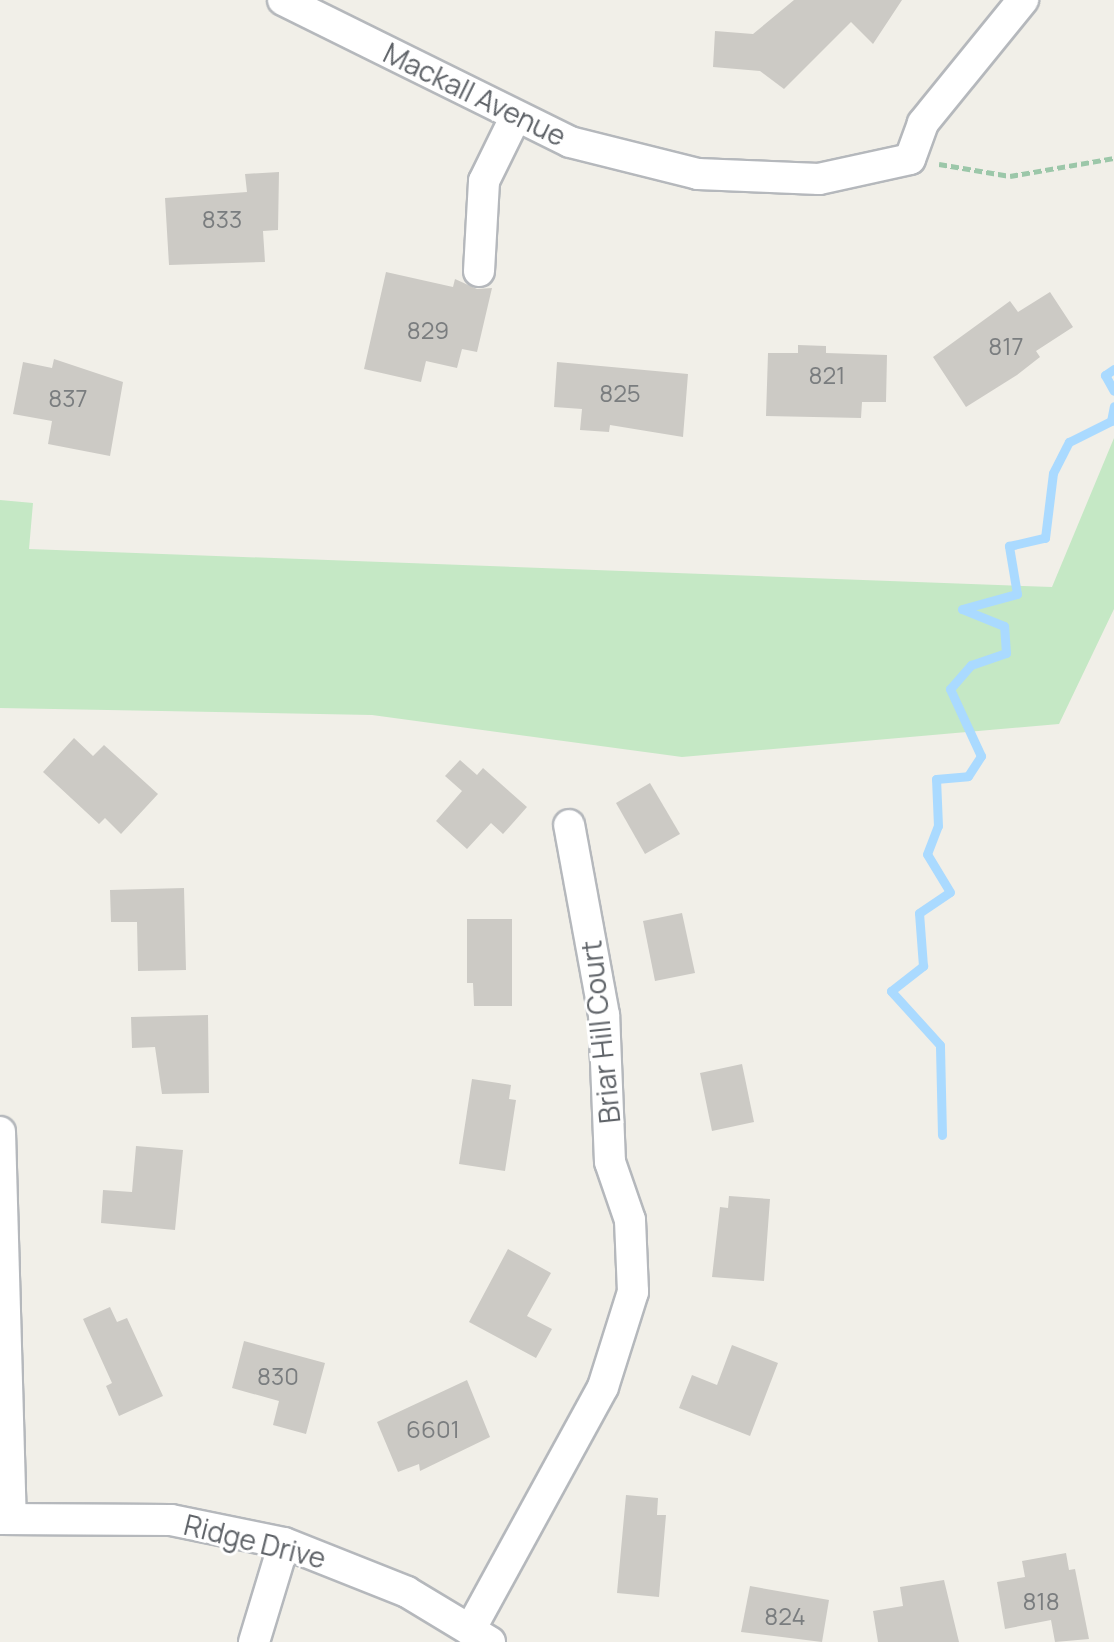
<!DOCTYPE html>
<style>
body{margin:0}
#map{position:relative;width:1114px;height:1642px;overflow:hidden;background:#f1efe8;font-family:Manrope,sans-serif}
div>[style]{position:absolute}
.green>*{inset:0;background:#c5e8c5}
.stream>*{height:9px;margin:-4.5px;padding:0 4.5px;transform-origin:4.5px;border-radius:4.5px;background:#aadaff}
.building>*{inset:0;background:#cccac5}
.path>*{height:5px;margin-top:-2.5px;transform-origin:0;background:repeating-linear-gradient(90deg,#9cc7a9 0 8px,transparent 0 12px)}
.roads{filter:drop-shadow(2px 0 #b5b8bc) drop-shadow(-2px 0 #b5b8bc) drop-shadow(0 2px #b5b8bc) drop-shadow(0 -2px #b5b8bc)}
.minor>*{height:30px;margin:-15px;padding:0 15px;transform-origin:15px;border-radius:15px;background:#fff}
span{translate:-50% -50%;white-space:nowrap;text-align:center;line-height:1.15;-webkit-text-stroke:6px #fff;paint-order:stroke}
.number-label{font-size:24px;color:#7a7d7f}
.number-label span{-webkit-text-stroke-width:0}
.street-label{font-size:28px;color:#5f6368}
</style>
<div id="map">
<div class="green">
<i style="clip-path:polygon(1114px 438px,1114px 609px,1059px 724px,682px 757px,372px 715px,0 708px,0 500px,33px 503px,29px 549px,1052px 587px)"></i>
</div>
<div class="stream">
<i style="left:1114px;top:369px;width:11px;rotate:146deg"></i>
<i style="left:1105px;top:375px;width:18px;rotate:61deg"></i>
<i style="left:942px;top:1135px;width:90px;rotate:-91.3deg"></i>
<i style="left:940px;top:1045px;width:73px;rotate:-132.2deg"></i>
<i style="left:891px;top:991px;width:41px;rotate:-38deg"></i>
<i style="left:923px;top:966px;width:53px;rotate:-94.3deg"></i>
<i style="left:919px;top:913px;width:37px;rotate:-34deg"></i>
<i style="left:950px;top:892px;width:44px;rotate:-121.2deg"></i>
<i style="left:927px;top:854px;width:30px;rotate:-69deg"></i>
<i style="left:938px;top:826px;width:47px;rotate:-92.4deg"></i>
<i style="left:936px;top:779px;width:32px;rotate:-5deg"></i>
<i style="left:968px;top:776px;width:24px;rotate:-57deg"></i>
<i style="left:981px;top:756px;width:74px;rotate:-114.8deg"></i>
<i style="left:950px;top:689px;width:32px;rotate:-49deg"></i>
<i style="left:971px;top:665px;width:37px;rotate:-19deg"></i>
<i style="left:1006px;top:653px;width:27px;rotate:-94deg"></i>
<i style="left:1004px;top:626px;width:45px;rotate:-158deg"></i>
<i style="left:962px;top:609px;width:57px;rotate:-15.3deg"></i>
<i style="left:1017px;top:594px;width:49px;rotate:-99.5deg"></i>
<i style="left:1009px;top:546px;width:37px;rotate:-13deg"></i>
<i style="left:1045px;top:538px;width:65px;rotate:-83deg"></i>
<i style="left:1053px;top:473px;width:35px;rotate:-63deg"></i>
<i style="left:1069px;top:442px;width:47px;rotate:-26.6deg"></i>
<i style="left:1111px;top:421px;width:15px;rotate:-79deg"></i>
</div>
<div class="building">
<i style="clip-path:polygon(794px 0,902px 0,873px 44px,851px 22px,784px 89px,760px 71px,713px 67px,715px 31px,753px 34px)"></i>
<i style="clip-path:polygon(279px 172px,278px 230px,263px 231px,265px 262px,169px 265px,165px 198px,247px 192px,245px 174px)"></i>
<i style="clip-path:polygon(386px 272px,453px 287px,455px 279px,477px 289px,492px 288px,477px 352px,462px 349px,457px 368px,426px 361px,421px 382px,364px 369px)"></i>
<i style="clip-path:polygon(1050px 292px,1073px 327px,1036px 351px,1040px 357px,1017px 375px,966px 407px,933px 357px,1010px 301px,1018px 312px)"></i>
<i style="clip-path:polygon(798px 345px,826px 346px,826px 353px,887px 355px,886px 402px,862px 402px,861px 418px,766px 416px,768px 353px,798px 353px)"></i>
<i style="clip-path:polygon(54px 359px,123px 382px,110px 456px,48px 444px,52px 421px,13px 414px,23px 362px,52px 368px)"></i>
<i style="clip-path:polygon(557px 362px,688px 374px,683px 437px,610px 425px,609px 432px,580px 430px,582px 409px,554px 407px)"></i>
<i style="clip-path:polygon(74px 738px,93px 756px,104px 745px,158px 794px,121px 834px,105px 818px,99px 824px,43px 772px)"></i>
<i style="clip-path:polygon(460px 760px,477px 775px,483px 768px,527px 807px,503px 834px,491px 823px,467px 849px,436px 821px,462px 791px,445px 776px)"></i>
<i style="clip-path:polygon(650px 783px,680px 834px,645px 854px,616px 803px)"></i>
<i style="clip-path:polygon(184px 888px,186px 970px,138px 971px,137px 922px,111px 922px,110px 890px)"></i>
<i style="clip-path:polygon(682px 913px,695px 973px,655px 981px,643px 921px)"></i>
<i style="clip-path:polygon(467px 919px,512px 919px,512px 1006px,474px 1006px,473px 983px,467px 983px)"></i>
<i style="clip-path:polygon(208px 1015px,209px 1093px,162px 1094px,155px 1047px,132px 1048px,131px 1017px)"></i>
<i style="clip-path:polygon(742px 1064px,754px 1122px,712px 1131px,700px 1073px)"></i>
<i style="clip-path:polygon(472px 1079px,511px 1085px,509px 1099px,516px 1100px,505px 1171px,459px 1164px)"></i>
<i style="clip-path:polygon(136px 1146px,183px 1150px,175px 1230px,101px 1223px,103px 1190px,132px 1192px)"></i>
<i style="clip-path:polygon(729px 1196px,770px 1199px,764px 1281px,712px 1277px,720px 1207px,728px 1208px)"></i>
<i style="clip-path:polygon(508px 1249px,551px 1273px,527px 1316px,552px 1329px,536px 1358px,469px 1322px)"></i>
<i style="clip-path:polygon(110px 1307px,117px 1322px,127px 1318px,163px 1396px,119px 1416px,106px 1386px,112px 1383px,83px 1319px)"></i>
<i style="clip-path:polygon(244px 1341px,325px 1363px,306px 1434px,273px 1425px,279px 1401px,232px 1388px)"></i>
<i style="clip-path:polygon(732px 1345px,778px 1363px,750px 1436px,679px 1408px,692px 1375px,717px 1385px)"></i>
<i style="clip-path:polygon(467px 1380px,490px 1437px,420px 1471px,419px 1464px,398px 1472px,377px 1422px)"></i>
<i style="clip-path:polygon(626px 1495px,658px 1498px,657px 1515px,666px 1515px,659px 1597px,617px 1593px)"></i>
<i style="clip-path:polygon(1066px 1553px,1069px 1570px,1075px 1569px,1089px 1639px,1055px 1642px,1051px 1620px,1005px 1629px,997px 1582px,1025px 1577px,1022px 1561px)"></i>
<i style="clip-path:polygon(944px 1580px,959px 1642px,878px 1642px,873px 1611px,903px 1606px,900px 1587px)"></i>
<i style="clip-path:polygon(750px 1586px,829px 1600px,822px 1642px,741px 1632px)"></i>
</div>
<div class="path">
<i style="left:939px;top:164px;width:72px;rotate:9.6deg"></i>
<i style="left:1010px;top:176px;width:106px;rotate:-9.8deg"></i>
</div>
<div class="roads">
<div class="minor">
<i style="left:283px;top:0;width:320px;rotate:26.3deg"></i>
<i style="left:570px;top:142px;width:132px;rotate:14deg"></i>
<i style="left:698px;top:174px;width:121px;rotate:2.4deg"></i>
<i style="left:819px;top:179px;width:93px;rotate:-12.4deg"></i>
<i style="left:910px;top:159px;width:38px;rotate:-70deg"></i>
<i style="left:923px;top:123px;width:159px;rotate:-50.9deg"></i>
<i style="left:479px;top:271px;width:90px;rotate:-86.8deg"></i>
<i style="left:484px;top:181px;width:70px;rotate:-63.8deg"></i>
<i style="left:0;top:1132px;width:387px;rotate:88.4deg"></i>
<i style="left:0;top:1519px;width:171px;rotate:0.3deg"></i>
<i style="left:171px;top:1520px;width:115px;rotate:11.5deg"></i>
<i style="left:284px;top:1543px;width:132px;rotate:21.7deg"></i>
<i style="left:407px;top:1592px;width:97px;rotate:31.1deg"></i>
<i style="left:470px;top:1630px;width:277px;rotate:-61.3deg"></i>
<i style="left:603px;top:1387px;width:100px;rotate:-72.5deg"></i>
<i style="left:633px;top:1292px;width:72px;rotate:-92.4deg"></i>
<i style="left:630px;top:1220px;width:61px;rotate:-109deg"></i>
<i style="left:610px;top:1162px;width:147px;rotate:-92.3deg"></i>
<i style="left:604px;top:1015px;width:193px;rotate:-100.4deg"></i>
<i style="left:254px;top:1642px;width:103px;rotate:-73.1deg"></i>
</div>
</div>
<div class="number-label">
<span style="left:222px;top:219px">833</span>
<span style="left:428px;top:330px">829</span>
<span style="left:1006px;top:346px">817</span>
<span style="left:827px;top:375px">821</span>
<span style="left:620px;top:393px">825</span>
<span style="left:68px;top:398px">837</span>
<span style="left:278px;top:1376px">830</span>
<span style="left:433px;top:1429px">6601</span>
<span style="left:1041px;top:1601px">818</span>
<span style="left:785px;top:1616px">824</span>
</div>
<div class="street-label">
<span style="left:475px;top:94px;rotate:26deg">Mackall Avenue</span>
<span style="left:600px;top:1032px;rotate:-96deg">Briar Hill Court</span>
<span style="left:255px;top:1541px;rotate:14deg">Ridge Drive</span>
</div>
</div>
